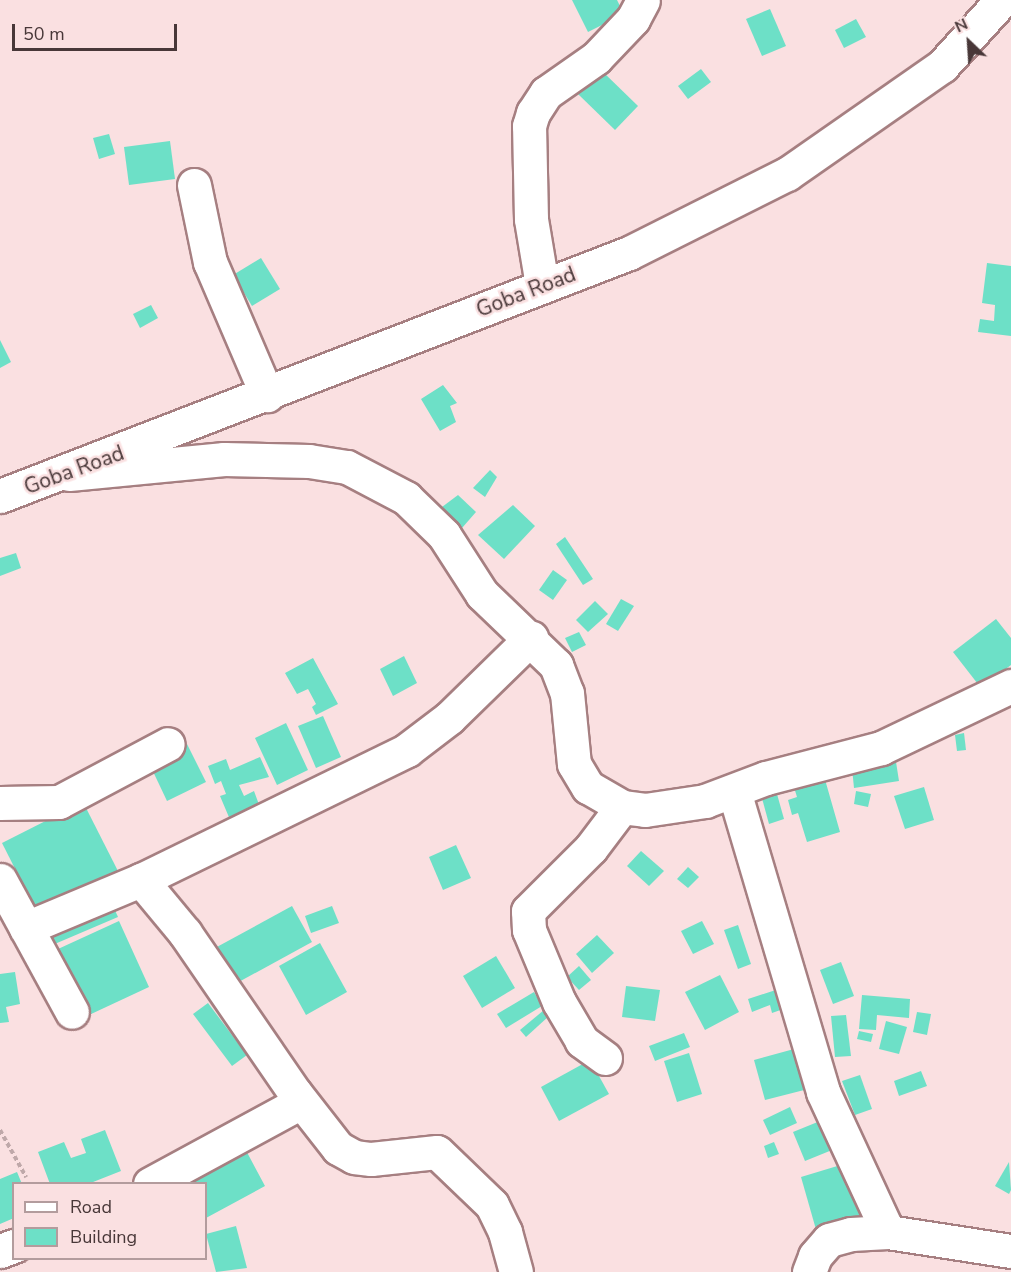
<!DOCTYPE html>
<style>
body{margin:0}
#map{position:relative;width:1011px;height:1272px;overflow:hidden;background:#fae0e1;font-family:"Nunito Sans",sans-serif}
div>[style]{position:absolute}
.building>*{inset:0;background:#6de0c7}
.path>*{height:4px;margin-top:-2px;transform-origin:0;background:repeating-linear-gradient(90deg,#bfa8a9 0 4.5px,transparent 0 7.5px)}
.roads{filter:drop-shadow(2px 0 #a67f81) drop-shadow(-2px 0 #a67f81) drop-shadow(0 2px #a67f81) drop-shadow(0 -2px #a67f81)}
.minor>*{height:33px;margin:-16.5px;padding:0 16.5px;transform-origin:16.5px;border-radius:16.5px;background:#fff}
.major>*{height:33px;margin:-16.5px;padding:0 16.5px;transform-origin:16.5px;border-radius:16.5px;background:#fff}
span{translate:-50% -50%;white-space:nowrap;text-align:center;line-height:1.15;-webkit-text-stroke:5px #fae0e1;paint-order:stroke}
.street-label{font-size:21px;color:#483738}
.legend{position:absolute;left:12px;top:1182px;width:195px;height:78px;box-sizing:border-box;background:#fae0e1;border:2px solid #b39c9d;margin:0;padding:8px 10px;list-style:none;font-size:18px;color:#483738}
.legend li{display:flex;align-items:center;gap:12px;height:30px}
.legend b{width:30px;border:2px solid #b39c9d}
.north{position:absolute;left:939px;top:12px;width:60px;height:60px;-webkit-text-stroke:4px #fae0e1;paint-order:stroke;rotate:335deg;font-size:16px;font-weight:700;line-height:24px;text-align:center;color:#483738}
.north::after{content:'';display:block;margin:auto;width:21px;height:27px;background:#483738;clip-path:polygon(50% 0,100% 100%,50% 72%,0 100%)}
.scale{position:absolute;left:12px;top:24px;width:165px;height:27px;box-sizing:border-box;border:3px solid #483738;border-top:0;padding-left:8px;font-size:18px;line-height:21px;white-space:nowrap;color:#483738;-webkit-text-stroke:4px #fae0e1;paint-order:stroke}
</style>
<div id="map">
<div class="building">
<i style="clip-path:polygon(572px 0,617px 0,624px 14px,588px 32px)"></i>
<i style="clip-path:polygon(770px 9px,786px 46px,762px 56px,746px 19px)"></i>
<i style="clip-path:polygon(856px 19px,866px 37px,844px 48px,835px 30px)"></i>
<i style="clip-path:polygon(701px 69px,711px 82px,688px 99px,678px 86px)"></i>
<i style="clip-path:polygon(601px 70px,638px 106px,615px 130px,578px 94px)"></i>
<i style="clip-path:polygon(109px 134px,115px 154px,99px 159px,93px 138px)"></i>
<i style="clip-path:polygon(170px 141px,175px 179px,129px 185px,124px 147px)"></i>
<i style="clip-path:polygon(261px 258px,280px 289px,252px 306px,233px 275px)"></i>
<i style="clip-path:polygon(987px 263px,1011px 266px,1011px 336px,978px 332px,980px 319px,994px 321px,995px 305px,982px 303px)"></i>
<i style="clip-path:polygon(151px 305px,158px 318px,140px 328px,133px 314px)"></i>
<i style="clip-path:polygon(0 340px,11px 362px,0 368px)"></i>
<i style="clip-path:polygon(443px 385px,457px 403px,450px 406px,456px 422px,440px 431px,421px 399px)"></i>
<i style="clip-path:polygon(490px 470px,497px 477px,485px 497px,473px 488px)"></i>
<i style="clip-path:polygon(458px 495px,476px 512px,462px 528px,442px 507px)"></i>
<i style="clip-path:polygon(513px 505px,535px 526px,504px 559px,478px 535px)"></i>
<i style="clip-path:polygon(565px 537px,593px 579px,583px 585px,556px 544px)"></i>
<i style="clip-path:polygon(16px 553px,21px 568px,0 576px,0 558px)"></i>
<i style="clip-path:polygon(553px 570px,567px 580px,553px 600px,539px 590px)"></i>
<i style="clip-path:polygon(621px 599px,634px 606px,618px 631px,606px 624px)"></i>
<i style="clip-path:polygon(595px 601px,608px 614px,588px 632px,576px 620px)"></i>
<i style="clip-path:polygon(996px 619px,1011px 638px,1011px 665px,981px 688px,953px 652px)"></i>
<i style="clip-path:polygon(579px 632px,586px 645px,572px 652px,565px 638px)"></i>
<i style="clip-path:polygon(404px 656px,417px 683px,393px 696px,380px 669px)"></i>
<i style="clip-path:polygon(313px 658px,338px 704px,316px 715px,312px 707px,316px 704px,308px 689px,297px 694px,285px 673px)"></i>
<i style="clip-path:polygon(323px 716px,341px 757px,316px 768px,298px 726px)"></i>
<i style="clip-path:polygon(286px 723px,308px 770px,277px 785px,255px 738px)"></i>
<i style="clip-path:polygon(964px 733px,966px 750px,957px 751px,955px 735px)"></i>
<i style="clip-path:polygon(187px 744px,206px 782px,167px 801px,149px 763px)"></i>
<i style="clip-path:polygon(260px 757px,269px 777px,239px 785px,244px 796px,254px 791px,261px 810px,231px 822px,220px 796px,226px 794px,221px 781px,215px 784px,208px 766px,226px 759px,230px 770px)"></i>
<i style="clip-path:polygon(896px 762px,899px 781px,854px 788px,852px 768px)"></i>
<i style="clip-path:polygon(824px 776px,840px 832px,807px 842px,798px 813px,792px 815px,788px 800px,797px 797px,793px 784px)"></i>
<i style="clip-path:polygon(775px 787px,784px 819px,769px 824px,760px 791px)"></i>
<i style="clip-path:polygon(924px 787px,934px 820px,905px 829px,894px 796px)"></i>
<i style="clip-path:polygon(856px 791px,871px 794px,868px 807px,854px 804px)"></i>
<i style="clip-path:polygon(83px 802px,120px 875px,39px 916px,2px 843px)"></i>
<i style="clip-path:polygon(456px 845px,471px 878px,443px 890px,429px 857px)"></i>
<i style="clip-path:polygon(641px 851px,664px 871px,649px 886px,627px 866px)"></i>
<i style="clip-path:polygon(688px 867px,699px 877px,688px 888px,677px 879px)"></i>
<i style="clip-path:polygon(109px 897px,118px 917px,50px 946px,42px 927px)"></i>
<i style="clip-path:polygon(292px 906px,312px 942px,235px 984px,215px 948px)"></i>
<i style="clip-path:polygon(332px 906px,339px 923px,311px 933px,305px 916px)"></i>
<i style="clip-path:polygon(119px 921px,149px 987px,89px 1015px,58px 949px)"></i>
<i style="clip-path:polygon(702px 921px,714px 944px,693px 954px,681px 931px)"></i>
<i style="clip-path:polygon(738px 925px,751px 964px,738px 969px,724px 930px)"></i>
<i style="clip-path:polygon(597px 935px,614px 953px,592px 973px,576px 954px)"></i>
<i style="clip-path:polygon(320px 943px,347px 992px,306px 1015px,279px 966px)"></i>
<i style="clip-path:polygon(496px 956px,515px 988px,482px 1008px,463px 976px)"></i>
<i style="clip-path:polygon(841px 962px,854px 996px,833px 1004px,820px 970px)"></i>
<i style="clip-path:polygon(579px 966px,591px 980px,579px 990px,567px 977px)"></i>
<i style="clip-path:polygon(15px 972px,20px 1004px,6px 1007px,9px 1022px,0 1023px,0 974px)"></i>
<i style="clip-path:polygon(720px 975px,739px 1012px,705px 1030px,685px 992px)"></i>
<i style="clip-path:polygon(626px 986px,660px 990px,655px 1021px,622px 1017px)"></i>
<i style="clip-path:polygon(782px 988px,789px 1007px,772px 1013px,770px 1005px,752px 1012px,748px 999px)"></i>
<i style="clip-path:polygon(534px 992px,542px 1006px,506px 1028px,497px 1014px)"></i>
<i style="clip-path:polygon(862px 995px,910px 999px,909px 1018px,877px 1015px,876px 1030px,859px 1029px)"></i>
<i style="clip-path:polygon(208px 1003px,247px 1055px,232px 1066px,193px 1014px)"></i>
<i style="clip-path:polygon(544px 1010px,549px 1016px,526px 1037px,520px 1030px)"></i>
<i style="clip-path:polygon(917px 1012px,931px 1014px,927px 1035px,913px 1032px)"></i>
<i style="clip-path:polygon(846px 1015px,851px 1056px,835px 1057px,831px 1016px)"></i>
<i style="clip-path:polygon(886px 1021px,907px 1027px,899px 1054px,879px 1049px)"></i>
<i style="clip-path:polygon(859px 1031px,873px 1034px,871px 1042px,857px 1039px)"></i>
<i style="clip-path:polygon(684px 1033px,690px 1047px,655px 1061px,649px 1046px)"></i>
<i style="clip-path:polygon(805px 1046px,816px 1087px,765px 1100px,754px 1060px)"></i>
<i style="clip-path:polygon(689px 1053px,702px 1094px,677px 1102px,664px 1061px)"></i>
<i style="clip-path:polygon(590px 1060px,609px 1094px,559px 1121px,541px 1087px)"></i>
<i style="clip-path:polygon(921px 1071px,927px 1086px,899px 1096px,894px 1081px)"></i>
<i style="clip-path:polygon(860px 1075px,872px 1109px,855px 1115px,842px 1081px)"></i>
<i style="clip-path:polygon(790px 1107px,797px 1123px,770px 1135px,763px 1120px)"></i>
<i style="clip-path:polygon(825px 1119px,837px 1148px,805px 1161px,793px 1132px)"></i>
<i style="clip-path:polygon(105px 1130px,121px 1171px,88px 1184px,50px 1184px,38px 1152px,64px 1142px,71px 1158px,86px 1153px,81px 1139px)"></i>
<i style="clip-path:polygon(241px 1141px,265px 1186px,206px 1218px,206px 1184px,181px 1184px)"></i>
<i style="clip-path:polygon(774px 1142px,779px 1154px,768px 1158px,764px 1146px)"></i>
<i style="clip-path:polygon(1009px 1162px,1011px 1190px,1009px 1194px,995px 1186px)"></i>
<i style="clip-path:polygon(844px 1164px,861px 1220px,817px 1233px,801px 1177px)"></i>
<i style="clip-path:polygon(17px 1172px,22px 1184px,14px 1184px,14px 1218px,0 1224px,0 1179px)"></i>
<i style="clip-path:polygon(236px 1226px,247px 1268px,216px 1272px,206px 1234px)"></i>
</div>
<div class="path">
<i style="left:0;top:1130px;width:54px;rotate:61deg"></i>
</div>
<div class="roads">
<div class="minor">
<i style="left:194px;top:185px;width:79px;rotate:78.3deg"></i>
<i style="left:210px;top:262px;width:145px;rotate:66.8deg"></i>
<i style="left:542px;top:285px;width:67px;rotate:-99.5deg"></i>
<i style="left:531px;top:219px;width:93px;rotate:-91.2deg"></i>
<i style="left:529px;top:126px;width:14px;rotate:-73deg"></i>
<i style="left:533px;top:113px;width:24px;rotate:-57deg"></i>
<i style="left:546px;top:93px;width:61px;rotate:-35deg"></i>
<i style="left:596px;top:58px;width:54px;rotate:-46.5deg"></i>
<i style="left:633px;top:19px;width:21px;rotate:-62deg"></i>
<i style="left:69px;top:474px;width:156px;rotate:-5.5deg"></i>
<i style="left:224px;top:459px;width:85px;rotate:1.3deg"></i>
<i style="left:309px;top:461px;width:38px;rotate:9deg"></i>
<i style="left:347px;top:467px;width:67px;rotate:27.7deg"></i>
<i style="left:406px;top:498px;width:53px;rotate:44.2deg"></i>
<i style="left:444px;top:535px;width:70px;rotate:57.2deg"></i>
<i style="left:482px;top:594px;width:103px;rotate:43.8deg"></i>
<i style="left:556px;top:665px;width:30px;rotate:69deg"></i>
<i style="left:567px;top:693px;width:71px;rotate:84.4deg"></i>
<i style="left:574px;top:764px;width:27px;rotate:59deg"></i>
<i style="left:588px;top:787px;width:39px;rotate:30deg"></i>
<i style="left:622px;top:807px;width:23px;rotate:7deg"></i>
<i style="left:645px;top:810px;width:61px;rotate:-8.5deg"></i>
<i style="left:705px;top:801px;width:65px;rotate:-20.7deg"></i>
<i style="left:766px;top:778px;width:119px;rotate:-14.6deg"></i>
<i style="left:881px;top:748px;width:144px;rotate:-25.5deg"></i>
<i style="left:734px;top:791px;width:314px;rotate:73.5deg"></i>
<i style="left:823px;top:1092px;width:154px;rotate:65.1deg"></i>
<i style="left:0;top:803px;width:59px;rotate:-1deg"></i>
<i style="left:59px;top:802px;width:123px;rotate:-28deg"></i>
<i style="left:0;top:880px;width:150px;rotate:61.4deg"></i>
<i style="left:141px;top:880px;width:69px;rotate:50.3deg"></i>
<i style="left:185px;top:933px;width:194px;rotate:55.5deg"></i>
<i style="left:295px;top:1093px;width:70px;rotate:52deg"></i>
<i style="left:338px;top:1148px;width:18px;rotate:29deg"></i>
<i style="left:354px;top:1157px;width:17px;rotate:7deg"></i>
<i style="left:371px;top:1159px;width:66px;rotate:-6.1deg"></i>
<i style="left:437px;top:1152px;width:76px;rotate:43.9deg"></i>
<i style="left:492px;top:1205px;width:30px;rotate:64deg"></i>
<i style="left:505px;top:1232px;width:41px;rotate:74.6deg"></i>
<i style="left:26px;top:928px;width:125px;rotate:-22.7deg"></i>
<i style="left:141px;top:880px;width:296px;rotate:-26deg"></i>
<i style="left:407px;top:750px;width:53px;rotate:-37.3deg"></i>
<i style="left:449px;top:718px;width:115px;rotate:-44.3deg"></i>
<i style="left:605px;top:1058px;width:29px;rotate:-144deg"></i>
<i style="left:582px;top:1041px;width:45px;rotate:-120.5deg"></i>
<i style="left:559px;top:1002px;width:78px;rotate:-112.6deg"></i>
<i style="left:529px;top:930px;width:19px;rotate:-93deg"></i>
<i style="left:528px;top:911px;width:89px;rotate:-45deg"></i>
<i style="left:591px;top:848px;width:51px;rotate:-52.9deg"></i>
<i style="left:150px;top:1184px;width:172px;rotate:-28.5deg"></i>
<i style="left:0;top:1251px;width:15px;rotate:-20deg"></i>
<i style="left:809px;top:1272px;width:17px;rotate:-69deg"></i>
<i style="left:815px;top:1256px;width:21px;rotate:-49deg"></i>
<i style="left:829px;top:1240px;width:23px;rotate:-15deg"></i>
<i style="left:851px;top:1234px;width:37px;rotate:-3deg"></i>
<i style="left:888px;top:1232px;width:124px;rotate:8.8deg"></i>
</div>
<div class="major">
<i style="left:0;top:496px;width:674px;rotate:-21.12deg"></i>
<i style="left:629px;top:253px;width:177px;rotate:-26.6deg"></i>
<i style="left:787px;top:174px;width:189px;rotate:-34.9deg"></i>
<i style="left:942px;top:66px;width:89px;rotate:-47.7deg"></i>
</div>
</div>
<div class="street-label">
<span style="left:526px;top:292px;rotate:-21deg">Goba Road</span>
<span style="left:74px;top:470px;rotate:-20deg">Goba Road</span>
</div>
<ul class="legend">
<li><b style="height:8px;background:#fff"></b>Road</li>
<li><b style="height:16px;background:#6de0c7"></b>Building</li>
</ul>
<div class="north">N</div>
<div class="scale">50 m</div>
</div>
